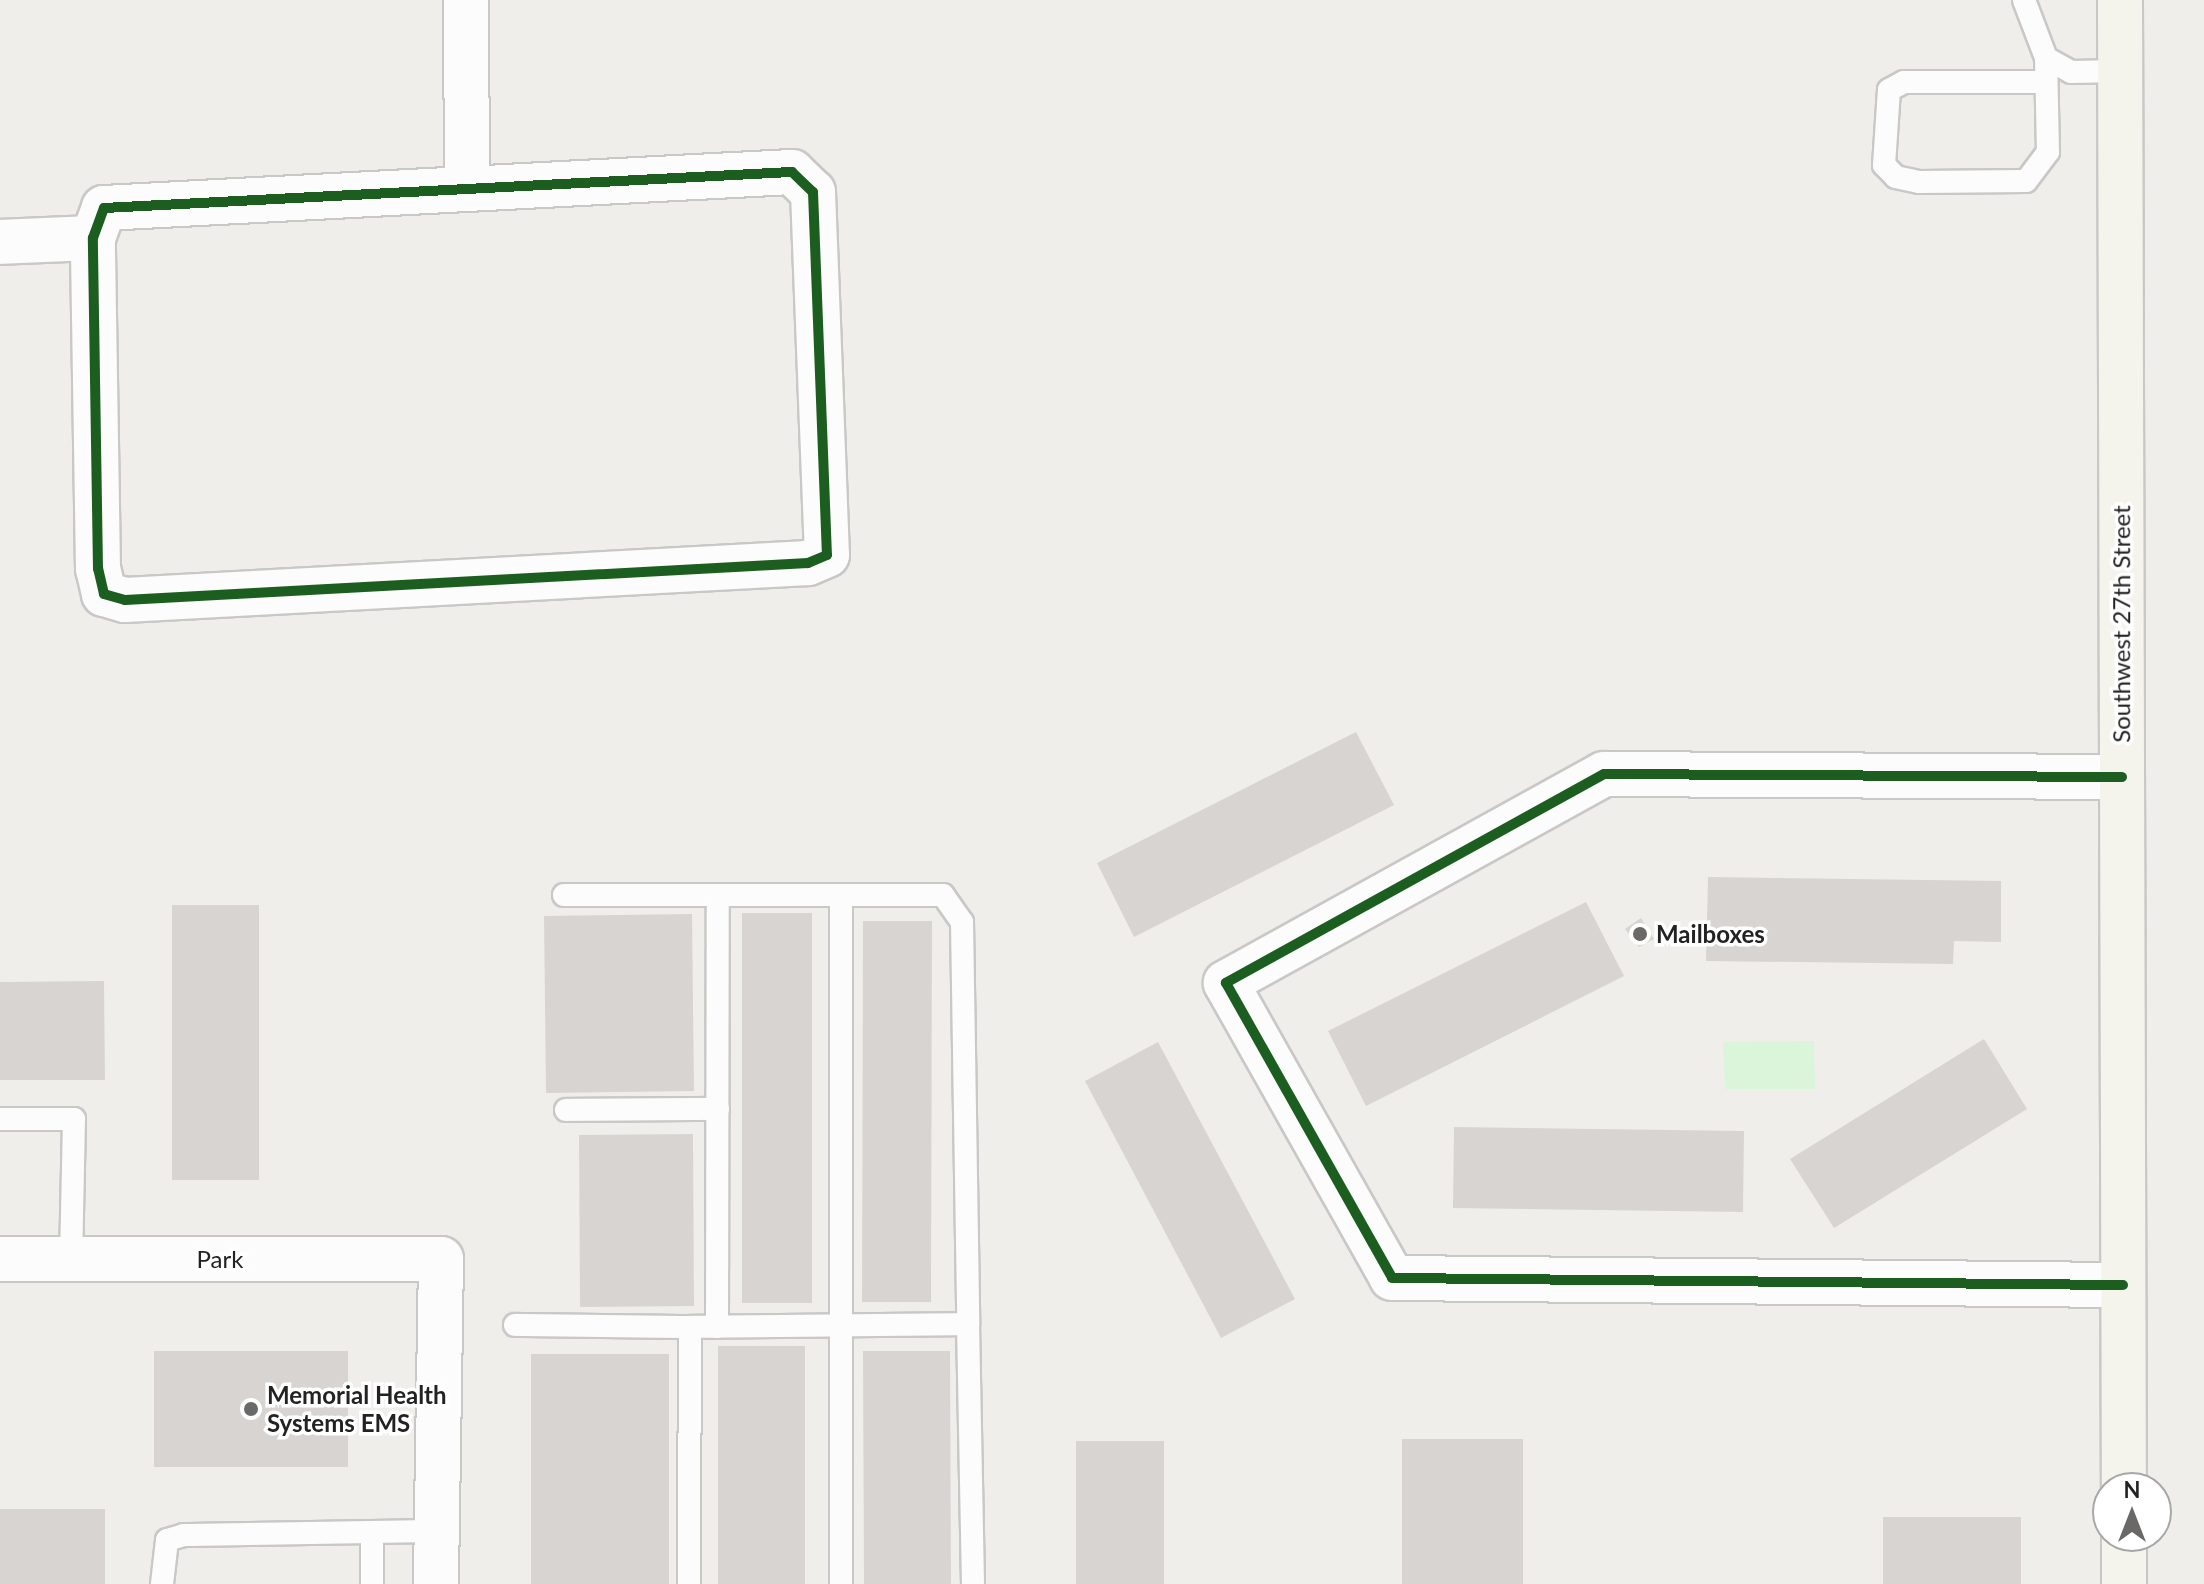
<!DOCTYPE html>
<style>
body{margin:0}
#map{position:relative;width:2204px;height:1584px;overflow:hidden;background:#f0eeeb;font-family:Lato,sans-serif}
div>[style]{position:absolute}
.park>*{inset:0;background:#daf5da}
.building>*{inset:0;background:#d7d4d2}
.roads{filter:drop-shadow(2px 0 #c9c8c7) drop-shadow(-2px 0 #c9c8c7) drop-shadow(0 2px #c9c8c7) drop-shadow(0 -2px #c9c8c7)}
.lane>*{height:22px;margin:-11px;padding:0 11px;transform-origin:11px;border-radius:11px;background:#fdfcfc}
.street>*{height:44px;margin:-22px;padding:0 22px;transform-origin:22px;border-radius:22px;background:#fdfcfc}
.secondary>*{height:44px;margin:-22px;padding:0 22px;transform-origin:22px;border-radius:22px;background:#f4f4ed}
.cycleway>*{height:10px;margin:-5px;padding:0 5px;transform-origin:5px;border-radius:5px;background:#1b5e20}
.dots>*{width:22px;height:22px;translate:-50% -50%;box-sizing:border-box;border:4px solid #fff;border-radius:50%}
span{translate:-50% -50%;white-space:nowrap;text-align:center;line-height:1.15;-webkit-text-stroke:7px #fff;paint-order:stroke}
.street-label{font-size:24px;color:#222}
.poi-label{font-size:24px;color:#222;font-weight:700}
.left{translate:0 -50%;text-align:left}
.north{position:absolute;left:2092px;top:1472px;width:80px;height:80px;box-sizing:border-box;background:#fff;border:2px solid #a7a7a7;border-radius:50%;rotate:0deg;font-size:22px;font-weight:700;line-height:32px;text-align:center;color:#222}
.north::after{content:'';display:block;margin:auto;width:28px;height:36px;background:#6a6968;clip-path:polygon(50% 0,100% 100%,50% 72%,0 100%)}
</style>
<div id="map">
<div class="park">
<i style="clip-path:polygon(1814px 1041px,1815px 1089px,1725px 1089px,1723px 1042px)"></i>
</div>
<div class="building">
<i style="clip-path:polygon(1356px 732px,1394px 805px,1134px 937px,1097px 863px)"></i>
<i style="clip-path:polygon(1708px 877px,2001px 881px,2001px 942px,1954px 941px,1953px 964px,1706px 961px)"></i>
<i style="clip-path:polygon(1586px 902px,1624px 976px,1366px 1106px,1328px 1031px)"></i>
<i style="clip-path:polygon(172px 905px,259px 905px,259px 1180px,172px 1180px)"></i>
<i style="clip-path:polygon(742px 913px,812px 913px,812px 1303px,742px 1303px)"></i>
<i style="clip-path:polygon(692px 914px,694px 1091px,546px 1093px,544px 916px)"></i>
<i style="clip-path:polygon(1641px 918px,1654px 939px,1639px 947px,1625px 929px)"></i>
<i style="clip-path:polygon(863px 921px,932px 921px,931px 1302px,862px 1302px)"></i>
<i style="clip-path:polygon(104px 981px,105px 1080px,0 1080px,0 982px)"></i>
<i style="clip-path:polygon(1984px 1039px,2027px 1109px,1834px 1228px,1790px 1159px)"></i>
<i style="clip-path:polygon(1158px 1042px,1295px 1299px,1221px 1338px,1085px 1081px)"></i>
<i style="clip-path:polygon(1454px 1127px,1744px 1131px,1743px 1212px,1453px 1208px)"></i>
<i style="clip-path:polygon(693px 1134px,694px 1306px,580px 1307px,579px 1135px)"></i>
<i style="clip-path:polygon(718px 1346px,805px 1346px,805px 1584px,718px 1584px)"></i>
<i style="clip-path:polygon(154px 1351px,348px 1351px,348px 1467px,154px 1467px)"></i>
<i style="clip-path:polygon(863px 1351px,950px 1351px,951px 1584px,864px 1584px)"></i>
<i style="clip-path:polygon(531px 1354px,669px 1354px,669px 1584px,531px 1584px)"></i>
<i style="clip-path:polygon(1402px 1439px,1523px 1439px,1523px 1584px,1402px 1584px)"></i>
<i style="clip-path:polygon(1076px 1441px,1164px 1441px,1164px 1584px,1076px 1584px)"></i>
<i style="clip-path:polygon(0 1509px,105px 1509px,105px 1584px,0 1584px)"></i>
<i style="clip-path:polygon(1883px 1517px,2021px 1517px,2021px 1584px,1883px 1584px)"></i>
</div>
<div class="roads">
<div class="lane">
<i style="left:2024px;top:0;width:62px;rotate:69.2deg"></i>
<i style="left:2046px;top:58px;width:29px;rotate:29deg"></i>
<i style="left:2071px;top:72px;width:49px;rotate:-1.2deg"></i>
<i style="left:2046px;top:58px;width:94px;rotate:88.8deg"></i>
<i style="left:2048px;top:152px;width:36px;rotate:127deg"></i>
<i style="left:2026px;top:181px;width:107px;rotate:179.5deg"></i>
<i style="left:1919px;top:182px;width:24px;rotate:-168deg"></i>
<i style="left:1896px;top:177px;width:17px;rotate:-135deg"></i>
<i style="left:1884px;top:165px;width:75px;rotate:-86.2deg"></i>
<i style="left:1889px;top:90px;width:17px;rotate:-28deg"></i>
<i style="left:1904px;top:82px;width:142px"></i>
<i style="left:564px;top:895px;width:379px"></i>
<i style="left:943px;top:895px;width:33px;rotate:55deg"></i>
<i style="left:962px;top:922px;width:402px;rotate:89.1deg"></i>
<i style="left:841px;top:895px;width:689px;rotate:90deg"></i>
<i style="left:566px;top:1110px;width:152px;rotate:-0.4deg"></i>
<i style="left:0;top:1119px;width:74px"></i>
<i style="left:74px;top:1119px;width:140px;rotate:91.2deg"></i>
<i style="left:515px;top:1325px;width:175px;rotate:0.7deg"></i>
<i style="left:717px;top:1327px;width:432px;rotate:-89.9deg"></i>
<i style="left:372px;top:1534px;width:50px;rotate:90deg"></i>
<i style="left:162px;top:1584px;width:44px;rotate:-83.5deg"></i>
<i style="left:167px;top:1540px;width:18px;rotate:-16deg"></i>
<i style="left:184px;top:1535px;width:252px;rotate:-0.9deg"></i>
<i style="left:689px;top:1584px;width:257px;rotate:-89.8deg"></i>
<i style="left:690px;top:1327px;width:278px;rotate:-0.6deg"></i>
<i style="left:968px;top:1324px;width:260px;rotate:88.9deg"></i>
</div>
<div class="street">
<i style="left:466px;top:0;width:186px;rotate:89.7deg"></i>
<i style="left:792px;top:172px;width:29px;rotate:44deg"></i>
<i style="left:813px;top:192px;width:363px;rotate:87.8deg"></i>
<i style="left:827px;top:555px;width:21px;rotate:157deg"></i>
<i style="left:808px;top:563px;width:684px;rotate:176.9deg"></i>
<i style="left:125px;top:600px;width:22px;rotate:-164deg"></i>
<i style="left:104px;top:594px;width:26px;rotate:-103deg"></i>
<i style="left:98px;top:569px;width:331px;rotate:-90.9deg"></i>
<i style="left:93px;top:238px;width:32px;rotate:-70deg"></i>
<i style="left:104px;top:208px;width:689px;rotate:-3deg"></i>
<i style="left:0;top:242px;width:93px;rotate:-2.5deg"></i>
<i style="left:2122px;top:777px;width:518px;rotate:-179.67deg"></i>
<i style="left:1604px;top:774px;width:432px;rotate:151.1deg"></i>
<i style="left:1226px;top:983px;width:338px;rotate:60.6deg"></i>
<i style="left:1392px;top:1278px;width:731px;rotate:0.55deg"></i>
<i style="left:0;top:1259px;width:441px"></i>
<i style="left:441px;top:1259px;width:325px;rotate:90.9deg"></i>
</div>
<div class="secondary">
<i style="left:2120px;top:0;width:1488px;rotate:89.85deg"></i>
<i style="left:2124px;top:1536px;width:48px;rotate:90deg"></i>
</div>
</div>
<div class="cycleway">
<i style="left:792px;top:172px;width:29px;rotate:44deg"></i>
<i style="left:813px;top:192px;width:363px;rotate:87.8deg"></i>
<i style="left:827px;top:555px;width:21px;rotate:157deg"></i>
<i style="left:808px;top:563px;width:684px;rotate:176.9deg"></i>
<i style="left:125px;top:600px;width:22px;rotate:-164deg"></i>
<i style="left:104px;top:594px;width:26px;rotate:-103deg"></i>
<i style="left:98px;top:569px;width:331px;rotate:-90.9deg"></i>
<i style="left:93px;top:238px;width:32px;rotate:-70deg"></i>
<i style="left:104px;top:208px;width:689px;rotate:-3deg"></i>
<i style="left:2122px;top:777px;width:518px;rotate:-179.67deg"></i>
<i style="left:1604px;top:774px;width:432px;rotate:151.1deg"></i>
<i style="left:1226px;top:983px;width:338px;rotate:60.6deg"></i>
<i style="left:1392px;top:1278px;width:731px;rotate:0.55deg"></i>
</div>
<div class="dots">
<i style="left:1640px;top:934px;background:#6a6968"></i>
<i style="left:251px;top:1409px;background:#6a6968"></i>
</div>
<div class="street-label">
<span style="left:2121px;top:624px;rotate:-90deg">Southwest 27th Street</span>
<span style="left:220px;top:1259px">Park</span>
</div>
<div class="poi-label">
<span class="left" style="left:1656px;top:934px">Mailboxes</span>
<span class="left" style="left:267px;top:1409px">Memorial Health<br>Systems EMS</span>
</div>
<div class="north">N</div>
</div>
